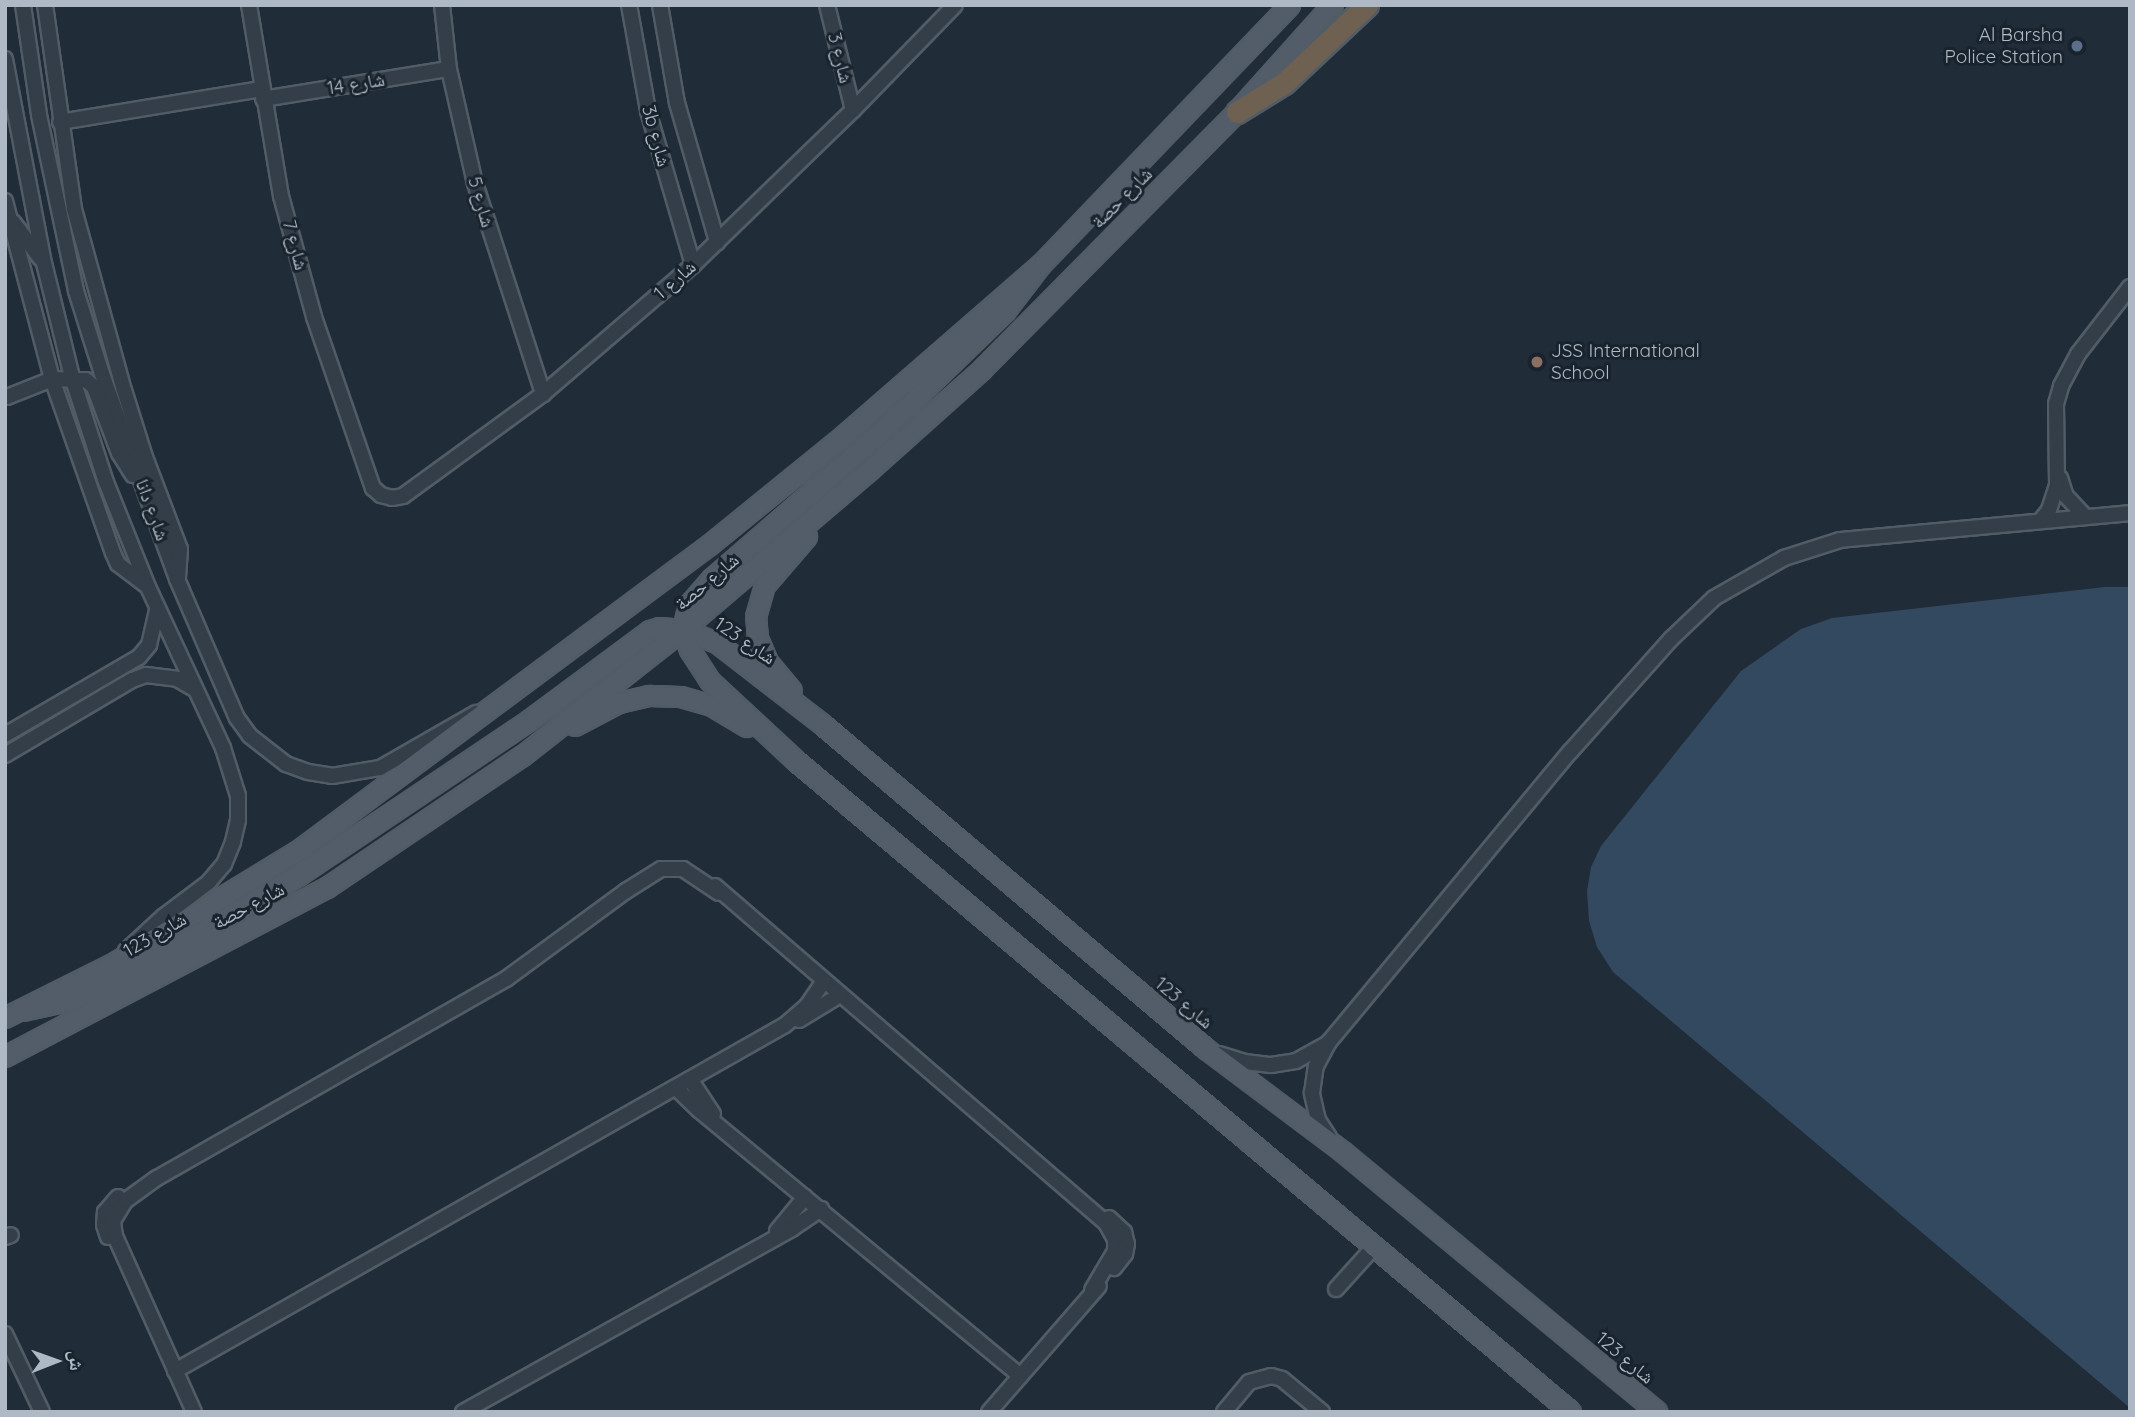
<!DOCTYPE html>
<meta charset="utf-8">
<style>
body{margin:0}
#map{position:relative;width:2135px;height:1417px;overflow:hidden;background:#202c38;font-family:Quicksand,"Noto Naskh Arabic",sans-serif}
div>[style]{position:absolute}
.water>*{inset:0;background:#334960}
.roads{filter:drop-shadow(2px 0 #515c66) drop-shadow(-2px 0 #515c66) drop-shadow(0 2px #515c66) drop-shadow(0 -2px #515c66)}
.minor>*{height:14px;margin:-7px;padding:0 7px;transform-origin:7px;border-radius:7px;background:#343e49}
.major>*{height:18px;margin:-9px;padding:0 9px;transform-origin:9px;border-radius:9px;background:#525d69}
.highway>*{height:21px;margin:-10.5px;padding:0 10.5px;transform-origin:10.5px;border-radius:10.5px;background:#6f6151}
.dots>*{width:19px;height:19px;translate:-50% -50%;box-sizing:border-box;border:4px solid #19232d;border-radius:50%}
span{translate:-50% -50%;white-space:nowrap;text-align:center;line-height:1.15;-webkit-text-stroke:6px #19232d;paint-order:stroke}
.poi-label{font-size:19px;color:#aeb9c5}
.right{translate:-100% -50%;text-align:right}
.left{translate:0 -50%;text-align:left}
.street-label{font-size:19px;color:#aeb9c5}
.frame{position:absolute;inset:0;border:7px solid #aeb9c5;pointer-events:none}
.north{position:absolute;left:21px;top:1326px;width:70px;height:70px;-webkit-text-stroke:5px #19232d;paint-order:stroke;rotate:89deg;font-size:19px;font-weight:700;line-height:28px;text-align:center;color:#aeb9c5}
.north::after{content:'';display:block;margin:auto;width:24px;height:32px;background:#aeb9c5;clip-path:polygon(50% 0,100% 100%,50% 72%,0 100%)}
</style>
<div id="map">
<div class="water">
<i style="clip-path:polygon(2105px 587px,2130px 587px,2130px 1408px,1613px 972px,1597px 947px,1589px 921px,1587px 891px,1591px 867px,1601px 846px,1741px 671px,1801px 629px,1832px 618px)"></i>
</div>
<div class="roads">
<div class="minor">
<i style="left:23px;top:5px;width:111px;rotate:81.7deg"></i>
<i style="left:39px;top:115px;width:180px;rotate:78.1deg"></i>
<i style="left:76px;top:291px;width:87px;rotate:72.6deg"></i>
<i style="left:102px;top:374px;width:218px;rotate:69.9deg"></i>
<i style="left:177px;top:579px;width:151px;rotate:66.7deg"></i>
<i style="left:237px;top:718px;width:22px;rotate:54deg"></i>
<i style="left:250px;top:736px;width:46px;rotate:37.9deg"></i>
<i style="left:286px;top:764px;width:23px;rotate:20deg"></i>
<i style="left:308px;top:772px;width:24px;rotate:9deg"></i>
<i style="left:332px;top:776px;width:49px;rotate:-9.5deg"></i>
<i style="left:380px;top:768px;width:111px;rotate:-29.8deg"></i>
<i style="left:45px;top:5px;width:206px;rotate:81.9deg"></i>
<i style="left:74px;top:209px;width:188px;rotate:74.6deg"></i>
<i style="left:124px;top:390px;width:70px;rotate:72.6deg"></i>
<i style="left:145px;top:457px;width:98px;rotate:69.2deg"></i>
<i style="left:180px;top:549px;width:29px;rotate:94deg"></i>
<i style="left:249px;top:5px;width:194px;rotate:80.5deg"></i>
<i style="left:281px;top:196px;width:125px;rotate:74.7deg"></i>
<i style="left:314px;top:317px;width:181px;rotate:71deg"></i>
<i style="left:373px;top:488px;width:11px;rotate:41deg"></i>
<i style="left:381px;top:495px;width:11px;rotate:15deg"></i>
<i style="left:392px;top:498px;width:11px;rotate:-10deg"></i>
<i style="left:403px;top:496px;width:173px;rotate:-36.1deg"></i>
<i style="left:543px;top:394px;width:198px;rotate:-40.7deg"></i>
<i style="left:693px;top:265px;width:223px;rotate:-44.1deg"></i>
<i style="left:853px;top:110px;width:146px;rotate:-45.8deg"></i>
<i style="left:442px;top:5px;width:64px;rotate:83.8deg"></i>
<i style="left:449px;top:69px;width:117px;rotate:77.2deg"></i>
<i style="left:475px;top:183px;width:222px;rotate:72.1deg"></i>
<i style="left:629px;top:5px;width:108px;rotate:79.8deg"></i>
<i style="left:648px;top:111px;width:160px;rotate:73.7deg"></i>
<i style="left:660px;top:5px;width:99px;rotate:80.2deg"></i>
<i style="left:677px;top:103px;width:145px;rotate:73.9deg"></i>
<i style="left:827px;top:5px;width:108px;rotate:76.1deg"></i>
<i style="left:5px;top:59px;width:208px;rotate:79.2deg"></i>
<i style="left:44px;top:263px;width:117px;rotate:76.2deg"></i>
<i style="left:72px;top:377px;width:110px;rotate:72.1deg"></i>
<i style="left:106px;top:482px;width:113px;rotate:68.2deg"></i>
<i style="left:148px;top:587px;width:178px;rotate:65deg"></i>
<i style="left:223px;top:748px;width:50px;rotate:72.6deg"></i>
<i style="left:238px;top:796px;width:24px;rotate:90deg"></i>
<i style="left:238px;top:820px;width:23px;rotate:103deg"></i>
<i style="left:233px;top:842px;width:24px;rotate:112deg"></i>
<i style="left:224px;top:864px;width:23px;rotate:130deg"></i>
<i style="left:209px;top:882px;width:56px;rotate:142.9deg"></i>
<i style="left:164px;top:916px;width:52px;rotate:137.4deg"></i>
<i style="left:263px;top:99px;width:188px;rotate:-9.2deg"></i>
<i style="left:60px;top:122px;width:204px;rotate:-9.3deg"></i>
<i style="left:5px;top:201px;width:184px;rotate:75.2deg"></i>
<i style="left:52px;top:379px;width:184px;rotate:70.7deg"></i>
<i style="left:113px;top:553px;width:12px;rotate:66deg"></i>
<i style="left:118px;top:564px;width:35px;rotate:37deg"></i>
<i style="left:13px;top:222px;width:46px;rotate:52.9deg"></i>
<i style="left:7px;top:397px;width:48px;rotate:-21.8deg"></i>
<i style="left:52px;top:379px;width:34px;rotate:2deg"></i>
<i style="left:86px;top:380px;width:11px;rotate:41deg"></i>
<i style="left:94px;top:387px;width:71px;rotate:69.3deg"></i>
<i style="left:119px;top:453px;width:26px;rotate:58deg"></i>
<i style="left:2060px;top:478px;width:19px;rotate:72deg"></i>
<i style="left:2066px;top:496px;width:26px;rotate:47deg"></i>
<i style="left:2042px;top:519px;width:11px;rotate:-52deg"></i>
<i style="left:2049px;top:510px;width:26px;rotate:-72deg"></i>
<i style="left:2057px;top:485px;width:81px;rotate:-90.7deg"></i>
<i style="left:2056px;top:404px;width:19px;rotate:-74deg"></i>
<i style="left:2061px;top:386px;width:36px;rotate:-62deg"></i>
<i style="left:2078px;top:354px;width:85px;rotate:-52.2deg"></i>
<i style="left:5px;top:735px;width:155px;rotate:-30.2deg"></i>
<i style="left:139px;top:657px;width:16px;rotate:-50deg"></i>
<i style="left:149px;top:645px;width:37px;rotate:-77deg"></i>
<i style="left:5px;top:755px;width:147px;rotate:-30.6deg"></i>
<i style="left:132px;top:680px;width:15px;rotate:-20deg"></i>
<i style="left:146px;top:675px;width:31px;rotate:7deg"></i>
<i style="left:177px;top:679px;width:20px;rotate:30deg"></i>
<i style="left:715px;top:886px;width:516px;rotate:40.76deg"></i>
<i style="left:1106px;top:1223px;width:18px;rotate:61deg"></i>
<i style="left:1115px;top:1239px;width:12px;rotate:90deg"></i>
<i style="left:1115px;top:1251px;width:45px;rotate:120.5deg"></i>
<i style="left:799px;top:1020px;width:48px;rotate:-31.4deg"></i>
<i style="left:1219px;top:1054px;width:27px;rotate:17deg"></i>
<i style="left:1245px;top:1062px;width:26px;rotate:7deg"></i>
<i style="left:1271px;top:1065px;width:25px;rotate:-9deg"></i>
<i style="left:1296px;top:1061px;width:33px;rotate:-29deg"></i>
<i style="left:690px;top:1079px;width:42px;rotate:56.7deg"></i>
<i style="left:676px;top:1088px;width:32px;rotate:44deg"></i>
<i style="left:699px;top:1110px;width:417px;rotate:39.6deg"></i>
<i style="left:1329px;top:1137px;width:20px;rotate:-123deg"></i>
<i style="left:1318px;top:1120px;width:28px;rotate:-103deg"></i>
<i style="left:1312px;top:1093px;width:27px;rotate:-82deg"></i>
<i style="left:1316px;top:1066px;width:27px;rotate:-62deg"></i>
<i style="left:1329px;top:1042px;width:377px;rotate:-50.3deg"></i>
<i style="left:1570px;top:752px;width:152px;rotate:-48.2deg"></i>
<i style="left:1671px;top:639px;width:59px;rotate:-43.6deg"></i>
<i style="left:1714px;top:598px;width:81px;rotate:-29.7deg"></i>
<i style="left:1784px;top:558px;width:59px;rotate:-17.8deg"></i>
<i style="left:1840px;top:540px;width:291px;rotate:-5.3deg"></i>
<i style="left:1109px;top:1218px;width:21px;rotate:43deg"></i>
<i style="left:1124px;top:1232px;width:12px;rotate:76deg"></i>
<i style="left:1127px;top:1244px;width:10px;rotate:101deg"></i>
<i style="left:1125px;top:1254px;width:18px;rotate:128deg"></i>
<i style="left:777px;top:1231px;width:44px;rotate:-50.5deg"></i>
<i style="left:5px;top:1237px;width:6px;rotate:-18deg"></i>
<i style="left:108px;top:1237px;width:13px;rotate:-108deg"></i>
<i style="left:104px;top:1225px;width:13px;rotate:-86deg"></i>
<i style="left:105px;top:1212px;width:20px;rotate:-49deg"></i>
<i style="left:1336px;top:1289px;width:57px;rotate:-47.9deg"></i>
<i style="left:5px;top:1334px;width:86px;rotate:64.6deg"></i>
<i style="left:175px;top:1371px;width:701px;rotate:-29.56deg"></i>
<i style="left:785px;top:1025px;width:29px;rotate:-41deg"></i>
<i style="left:807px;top:1006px;width:30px;rotate:-56deg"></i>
<i style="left:194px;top:1412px;width:193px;rotate:-114.2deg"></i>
<i style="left:115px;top:1236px;width:15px;rotate:-98deg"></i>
<i style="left:113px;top:1221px;width:23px;rotate:-59deg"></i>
<i style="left:125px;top:1201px;width:39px;rotate:-36deg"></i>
<i style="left:157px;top:1178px;width:402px;rotate:-29.7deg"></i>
<i style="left:506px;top:979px;width:149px;rotate:-36.3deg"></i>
<i style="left:626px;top:891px;width:41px;rotate:-32.2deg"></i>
<i style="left:661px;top:869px;width:22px"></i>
<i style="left:683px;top:869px;width:43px;rotate:33.7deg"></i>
<i style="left:463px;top:1412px;width:378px;rotate:-29.1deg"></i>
<i style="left:793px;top:1228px;width:34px;rotate:-34deg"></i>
<i style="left:989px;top:1412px;width:167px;rotate:-48.9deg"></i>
<i style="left:1224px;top:1412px;width:39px;rotate:-50deg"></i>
<i style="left:1249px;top:1382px;width:23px;rotate:-15deg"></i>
<i style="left:1271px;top:1376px;width:11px;rotate:15deg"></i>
<i style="left:1282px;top:1379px;width:52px;rotate:39.5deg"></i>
</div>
<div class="major">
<i style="left:1041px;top:265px;width:58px;rotate:127.3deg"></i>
<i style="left:1006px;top:311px;width:180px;rotate:135.9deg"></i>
<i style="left:877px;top:436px;width:218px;rotate:139.1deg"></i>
<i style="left:712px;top:579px;width:33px;rotate:131deg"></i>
<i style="left:690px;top:604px;width:14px;rotate:107deg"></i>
<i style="left:686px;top:617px;width:13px;rotate:103deg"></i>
<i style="left:683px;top:630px;width:21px;rotate:71deg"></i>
<i style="left:690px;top:650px;width:37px;rotate:57deg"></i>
<i style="left:710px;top:681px;width:117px;rotate:42.9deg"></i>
<i style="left:796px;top:761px;width:1012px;rotate:40.03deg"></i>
<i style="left:792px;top:691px;width:38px;rotate:-130deg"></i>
<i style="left:768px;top:662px;width:26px;rotate:-113deg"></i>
<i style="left:758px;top:638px;width:21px;rotate:-95deg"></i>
<i style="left:756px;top:617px;width:32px;rotate:-74deg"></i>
<i style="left:765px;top:586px;width:65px;rotate:-49.4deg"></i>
<i style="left:575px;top:726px;width:50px;rotate:-27.6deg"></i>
<i style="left:619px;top:703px;width:32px;rotate:-13deg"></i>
<i style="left:650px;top:696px;width:31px;rotate:2deg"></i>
<i style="left:681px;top:697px;width:32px;rotate:16deg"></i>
<i style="left:712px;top:706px;width:41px;rotate:31deg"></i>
<i style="left:23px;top:1011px;width:52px;rotate:-12.2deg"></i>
<i style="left:74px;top:1000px;width:26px;rotate:-23deg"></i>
<i style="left:98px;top:990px;width:91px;rotate:-28.3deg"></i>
<i style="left:178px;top:947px;width:142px;rotate:-30.5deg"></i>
<i style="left:300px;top:875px;width:276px;rotate:-33.9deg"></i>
<i style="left:529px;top:721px;width:151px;rotate:-36.6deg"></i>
<i style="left:650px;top:631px;width:10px;rotate:-17deg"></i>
<i style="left:660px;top:628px;width:23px;rotate:5deg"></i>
<i style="left:683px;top:630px;width:36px;rotate:21deg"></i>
<i style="left:717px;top:643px;width:134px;rotate:37.7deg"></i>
<i style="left:823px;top:725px;width:502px;rotate:40.23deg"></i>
<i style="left:1206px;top:1049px;width:171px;rotate:36.9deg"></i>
<i style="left:1343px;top:1152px;width:408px;rotate:39.6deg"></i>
<i style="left:5px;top:1018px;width:123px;rotate:-26.6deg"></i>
<i style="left:115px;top:963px;width:217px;rotate:-31.4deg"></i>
<i style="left:300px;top:850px;width:511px;rotate:-36.65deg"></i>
<i style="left:710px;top:545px;width:173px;rotate:-39.1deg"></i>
<i style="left:844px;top:436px;width:261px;rotate:-41deg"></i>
<i style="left:1041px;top:265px;width:360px;rotate:-46.2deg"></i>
<i style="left:5px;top:1057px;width:364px;rotate:-27.7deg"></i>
<i style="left:327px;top:888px;width:236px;rotate:-34deg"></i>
<i style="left:523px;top:756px;width:204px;rotate:-38.2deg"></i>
<i style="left:683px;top:630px;width:242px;rotate:-40.5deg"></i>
<i style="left:867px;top:473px;width:154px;rotate:-41.8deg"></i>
<i style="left:982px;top:370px;width:363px;rotate:-45.3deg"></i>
<i style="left:1237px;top:112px;width:144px;rotate:-48.1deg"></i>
</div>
<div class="highway">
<i style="left:1237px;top:112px;width:55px;rotate:-31.7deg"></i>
<i style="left:1284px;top:83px;width:114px;rotate:-43.2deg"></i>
</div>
</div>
<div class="dots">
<i style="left:2077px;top:46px;background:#5c6f8a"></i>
<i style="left:1537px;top:362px;background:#8d6e63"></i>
</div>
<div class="poi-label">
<span class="right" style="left:2063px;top:46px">Al Barsha<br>Police Station</span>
<span class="left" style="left:1551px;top:362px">JSS International<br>School</span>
</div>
<div class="street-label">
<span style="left:840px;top:58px;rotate:76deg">شارع 3</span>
<span style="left:356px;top:84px;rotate:-9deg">شارع 14</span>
<span style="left:656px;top:136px;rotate:75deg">3b شارع</span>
<span style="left:1122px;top:198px;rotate:-45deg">شارع حصة</span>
<span style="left:481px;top:202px;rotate:74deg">شارع 5</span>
<span style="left:295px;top:245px;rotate:75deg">شارع 7</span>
<span style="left:675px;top:280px;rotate:-41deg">شارع 1</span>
<span style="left:152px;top:510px;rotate:70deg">شارع دانا</span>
<span style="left:707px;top:582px;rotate:-40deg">شارع حصة</span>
<span style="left:745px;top:641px;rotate:34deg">شارع 123</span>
<span style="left:249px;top:906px;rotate:-28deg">شارع حصة</span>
<span style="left:155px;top:935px;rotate:-30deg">شارع 123</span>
<span style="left:1184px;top:1003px;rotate:40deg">شارع 123</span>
<span style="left:1625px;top:1358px;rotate:40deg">شارع 123</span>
</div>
<div class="frame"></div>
<div class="north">ش</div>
</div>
